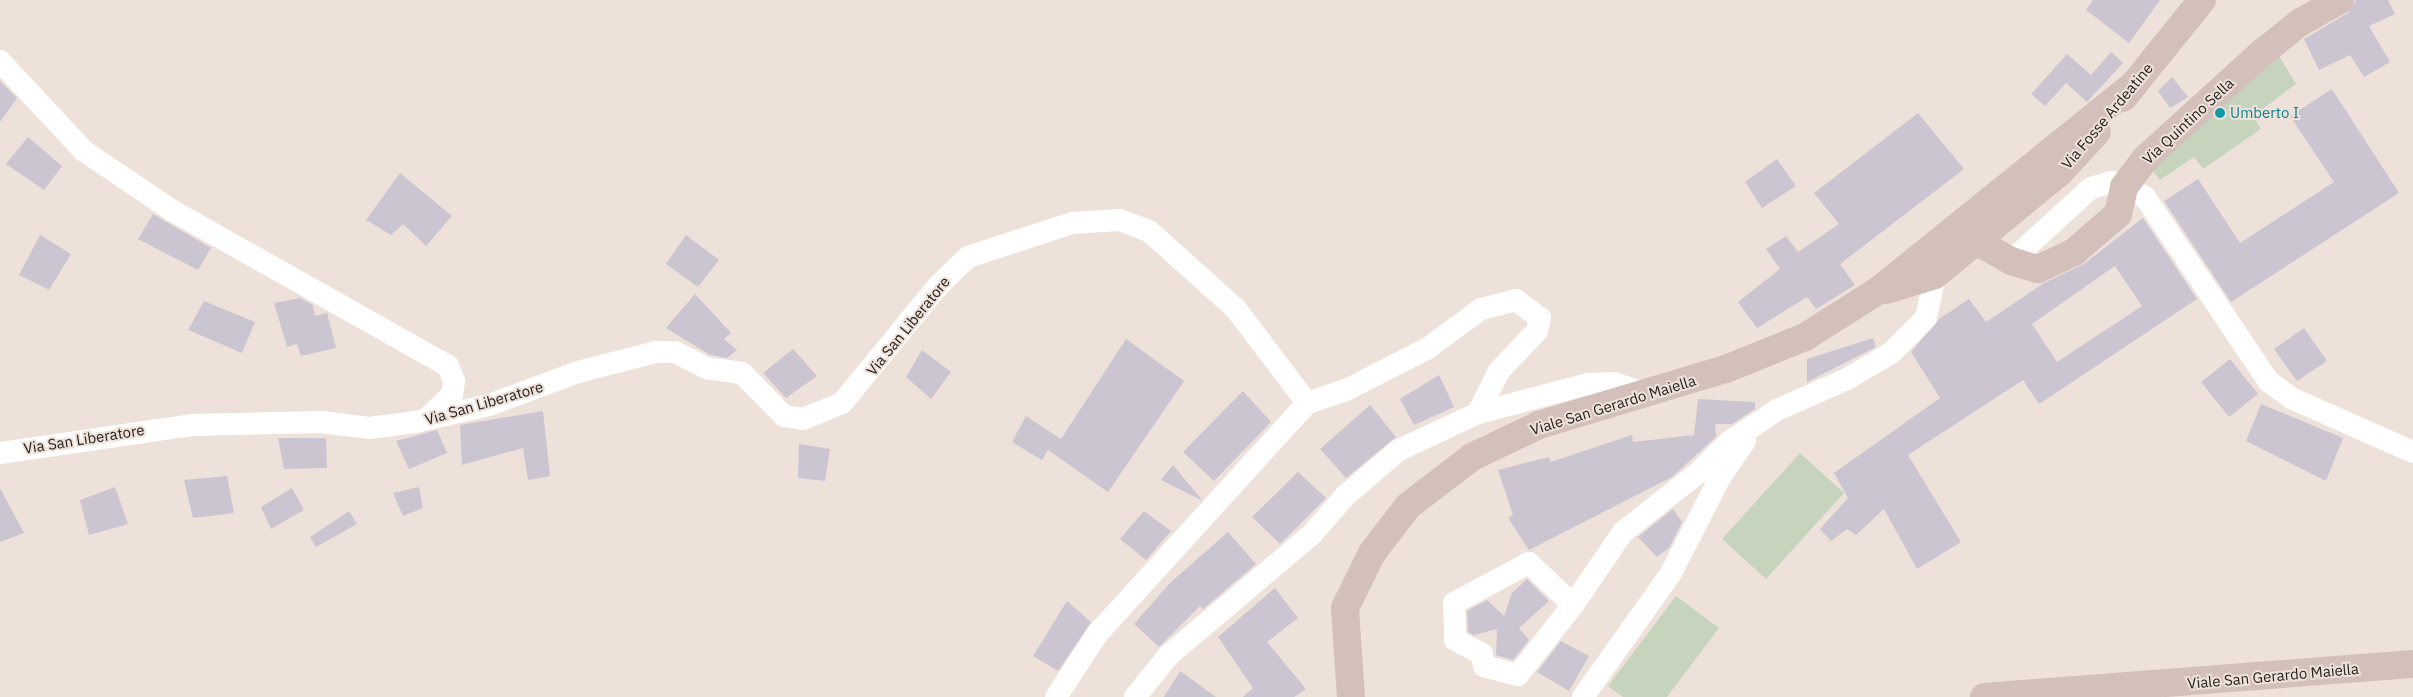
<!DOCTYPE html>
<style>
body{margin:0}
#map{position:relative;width:2413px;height:697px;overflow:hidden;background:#eee1d9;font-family:"IBM Plex Sans",sans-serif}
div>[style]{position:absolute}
.green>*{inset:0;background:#c7d4bd}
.building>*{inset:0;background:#cbc5d1}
.minor>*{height:22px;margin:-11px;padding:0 11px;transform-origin:11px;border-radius:11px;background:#fff}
.secondary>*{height:28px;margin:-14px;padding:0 14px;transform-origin:14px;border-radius:14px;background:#d4c0ba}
.dots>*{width:14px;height:14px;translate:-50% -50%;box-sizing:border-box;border:2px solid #eee1d9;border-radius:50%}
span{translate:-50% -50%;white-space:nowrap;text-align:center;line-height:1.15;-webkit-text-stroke:4px #eee1d9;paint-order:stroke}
.culture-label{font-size:15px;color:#0d838f}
.left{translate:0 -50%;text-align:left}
.street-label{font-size:15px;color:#25211e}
</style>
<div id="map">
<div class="green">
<i style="clip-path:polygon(2270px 41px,2296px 84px,2253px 116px,2261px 129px,2203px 169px,2194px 157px,2160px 180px,2150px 167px)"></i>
<i style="clip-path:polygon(1800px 453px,1844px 493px,1766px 579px,1722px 539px)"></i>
<i style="clip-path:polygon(1676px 596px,1719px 628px,1667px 697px,1623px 697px,1608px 686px)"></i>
</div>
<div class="building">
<i style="clip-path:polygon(2093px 0,2160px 0,2129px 43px,2086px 10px)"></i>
<i style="clip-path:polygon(2356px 0,2388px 0,2395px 14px,2369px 26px,2390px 62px,2364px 77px,2350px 55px,2319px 70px,2304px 39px,2348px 13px)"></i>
<i style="clip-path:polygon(2111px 52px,2123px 63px,2087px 102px,2066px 83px,2045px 106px,2031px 94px,2067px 54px,2091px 75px)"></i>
<i style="clip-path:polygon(2172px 77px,2188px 97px,2170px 108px,2158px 91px)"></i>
<i style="clip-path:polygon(0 81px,17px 98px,0 122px)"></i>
<i style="clip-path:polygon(2332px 89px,2399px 193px,2231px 302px,2164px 201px,2198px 179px,2240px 243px,2334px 182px,2290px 116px)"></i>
<i style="clip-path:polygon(1918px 113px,1964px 169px,1840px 264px,1855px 285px,1816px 309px,1807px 297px,1757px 328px,1738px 302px,1780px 269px,1766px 249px,1786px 236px,1798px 252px,1839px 224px,1814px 193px)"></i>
<i style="clip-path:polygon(28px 137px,62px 166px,44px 190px,6px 164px)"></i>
<i style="clip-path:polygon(1777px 159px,1796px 186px,1762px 208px,1745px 182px)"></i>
<i style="clip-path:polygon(400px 173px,452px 216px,426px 246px,403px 224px,391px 235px,366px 220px)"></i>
<i style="clip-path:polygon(153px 214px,211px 248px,198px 270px,138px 239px)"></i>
<i style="clip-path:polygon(evenodd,2143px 218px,2197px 299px,2039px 404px,2023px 380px,1908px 455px,1961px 542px,1917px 569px,1884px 509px,1856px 535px,1847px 529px,1831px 541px,1820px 529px,1848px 498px,1834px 473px,1940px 398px,1911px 352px,1939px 319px,1969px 299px,1986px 322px,2044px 283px,2084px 264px,2143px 218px,2115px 266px,2142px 306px,2057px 362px,2032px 324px,2115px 266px)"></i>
<i style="clip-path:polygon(40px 235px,71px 254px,49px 290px,19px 275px)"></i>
<i style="clip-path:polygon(686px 235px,719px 260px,698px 287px,666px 264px)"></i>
<i style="clip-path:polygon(695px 294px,731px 333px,724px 339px,737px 350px,727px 358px,710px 355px,666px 328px)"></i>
<i style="clip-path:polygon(300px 298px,313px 305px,315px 316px,327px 313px,336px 348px,301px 356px,297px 344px,287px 347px,274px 303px)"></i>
<i style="clip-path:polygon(204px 301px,255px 322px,242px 353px,188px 330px)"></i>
<i style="clip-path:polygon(2304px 328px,2327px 361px,2297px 381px,2274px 349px)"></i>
<i style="clip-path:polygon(1873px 338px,1876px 347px,1807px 382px,1807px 359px)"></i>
<i style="clip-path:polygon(1126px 339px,1184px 381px,1108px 492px,1048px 450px,1042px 460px,1012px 442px,1026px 416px,1061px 439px)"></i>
<i style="clip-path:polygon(793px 349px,817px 376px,786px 398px,763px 373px)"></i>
<i style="clip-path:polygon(922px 350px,951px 372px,931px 399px,906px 377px)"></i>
<i style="clip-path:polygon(2230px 359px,2258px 394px,2229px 417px,2201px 382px)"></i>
<i style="clip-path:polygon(1439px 375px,1454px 407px,1414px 425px,1400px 399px)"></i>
<i style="clip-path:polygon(1243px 391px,1271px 422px,1214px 481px,1183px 452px)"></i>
<i style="clip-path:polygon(1698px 399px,1755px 402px,1755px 409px,1732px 424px,1715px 424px,1716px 437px,1672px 477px,1529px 550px,1508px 518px,1513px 515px,1498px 470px,1549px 457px,1551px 462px,1632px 435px,1633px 442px,1694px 435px)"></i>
<i style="clip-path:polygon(2261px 404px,2343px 438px,2326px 481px,2246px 441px)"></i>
<i style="clip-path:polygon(1370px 405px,1396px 437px,1346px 478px,1320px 449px)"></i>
<i style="clip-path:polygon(543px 411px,550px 476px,528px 480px,523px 448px,462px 465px,460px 425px)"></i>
<i style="clip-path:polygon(437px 430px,447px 453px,409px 469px,396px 441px)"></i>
<i style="clip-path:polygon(278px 438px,326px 438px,327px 468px,284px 469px)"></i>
<i style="clip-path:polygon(799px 444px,830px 449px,825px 481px,798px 478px)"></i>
<i style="clip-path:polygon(1173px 465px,1202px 500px,1201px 500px,1161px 480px)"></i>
<i style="clip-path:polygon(1298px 472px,1326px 498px,1280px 544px,1252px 517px)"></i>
<i style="clip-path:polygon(227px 476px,234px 513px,193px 518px,184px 480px)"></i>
<i style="clip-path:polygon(115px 487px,128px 524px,89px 535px,80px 500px)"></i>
<i style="clip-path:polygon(419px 487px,423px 508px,403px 516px,393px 493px)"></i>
<i style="clip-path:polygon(0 488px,24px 533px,0 542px)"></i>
<i style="clip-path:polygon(292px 488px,304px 510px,271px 529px,261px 507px)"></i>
<i style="clip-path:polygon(1673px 509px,1682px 522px,1669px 548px,1657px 557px,1638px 537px)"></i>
<i style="clip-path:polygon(349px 511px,357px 524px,316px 547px,310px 537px)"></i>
<i style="clip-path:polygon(1144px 511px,1171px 531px,1146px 560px,1120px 539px)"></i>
<i style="clip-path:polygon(1228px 532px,1256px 564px,1203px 609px,1200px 606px,1159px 647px,1134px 624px,1170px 583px)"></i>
<i style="clip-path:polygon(1527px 579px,1549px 601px,1519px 628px,1529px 640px,1513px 660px,1496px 655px,1497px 629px,1474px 635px,1468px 632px,1467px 611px,1487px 600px,1504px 616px,1512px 593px)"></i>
<i style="clip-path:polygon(1275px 588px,1298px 618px,1267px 642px,1306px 689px,1294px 697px,1243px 697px,1253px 688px,1218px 637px)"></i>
<i style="clip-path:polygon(1067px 601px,1091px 622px,1058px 671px,1033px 656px)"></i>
<i style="clip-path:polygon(1561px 641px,1589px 656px,1569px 691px,1537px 672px)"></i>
<i style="clip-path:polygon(1180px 671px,1216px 697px,1164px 697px)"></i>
</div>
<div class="minor">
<i style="left:0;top:61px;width:123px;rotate:47deg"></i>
<i style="left:84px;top:151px;width:107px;rotate:34deg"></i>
<i style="left:173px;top:211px;width:316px;rotate:29.4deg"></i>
<i style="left:448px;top:366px;width:16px;rotate:68deg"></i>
<i style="left:454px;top:381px;width:14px;rotate:98deg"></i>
<i style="left:452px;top:395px;width:35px;rotate:137deg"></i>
<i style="left:2011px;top:261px;width:108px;rotate:-42.4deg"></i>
<i style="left:2091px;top:188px;width:22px;rotate:-16deg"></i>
<i style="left:2112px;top:182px;width:13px;rotate:23deg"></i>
<i style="left:2124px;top:187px;width:23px;rotate:25deg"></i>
<i style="left:2145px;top:197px;width:221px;rotate:56.2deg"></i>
<i style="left:2268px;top:381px;width:29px;rotate:36deg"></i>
<i style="left:2291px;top:398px;width:133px;rotate:23.9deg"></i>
<i style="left:0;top:453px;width:195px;rotate:-8.3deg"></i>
<i style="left:193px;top:425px;width:128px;rotate:-1.3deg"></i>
<i style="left:321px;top:422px;width:48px;rotate:7.1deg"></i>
<i style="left:369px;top:428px;width:46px;rotate:-7.4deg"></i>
<i style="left:415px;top:422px;width:76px;rotate:-12.9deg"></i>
<i style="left:489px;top:405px;width:95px;rotate:-20.3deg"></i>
<i style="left:578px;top:372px;width:81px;rotate:-14.4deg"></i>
<i style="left:656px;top:352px;width:19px"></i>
<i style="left:675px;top:352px;width:35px;rotate:27deg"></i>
<i style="left:706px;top:368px;width:36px;rotate:8deg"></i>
<i style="left:742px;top:373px;width:60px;rotate:45.7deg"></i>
<i style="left:784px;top:416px;width:19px;rotate:9deg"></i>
<i style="left:803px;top:419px;width:42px;rotate:-22.3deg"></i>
<i style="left:842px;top:403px;width:151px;rotate:-50.6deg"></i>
<i style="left:938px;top:286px;width:42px;rotate:-44deg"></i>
<i style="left:968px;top:257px;width:109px;rotate:-18.1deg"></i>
<i style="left:1072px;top:223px;width:48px;rotate:-3.6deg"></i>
<i style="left:1120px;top:220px;width:31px;rotate:21deg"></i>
<i style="left:1149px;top:231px;width:117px;rotate:41.9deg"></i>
<i style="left:1236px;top:309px;width:118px;rotate:52.9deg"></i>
<i style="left:1307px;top:403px;width:41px;rotate:-18.4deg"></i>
<i style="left:1346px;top:390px;width:92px;rotate:-27.1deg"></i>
<i style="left:1428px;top:348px;width:66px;rotate:-36.3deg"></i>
<i style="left:1481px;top:309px;width:36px;rotate:-14deg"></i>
<i style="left:1516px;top:300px;width:30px;rotate:37deg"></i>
<i style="left:1540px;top:318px;width:13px;rotate:103deg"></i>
<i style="left:1537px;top:331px;width:55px;rotate:133.5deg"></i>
<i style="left:1499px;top:371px;width:47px;rotate:116.6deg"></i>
<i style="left:1478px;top:413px;width:114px;rotate:-14.8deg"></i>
<i style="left:1588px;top:384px;width:25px;rotate:-2deg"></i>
<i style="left:1613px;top:383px;width:39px;rotate:17deg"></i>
<i style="left:1573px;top:605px;width:61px;rotate:-136.3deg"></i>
<i style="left:1529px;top:563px;width:85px;rotate:151.9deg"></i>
<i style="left:1454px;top:603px;width:37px;rotate:88deg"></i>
<i style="left:1455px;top:640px;width:30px;rotate:27deg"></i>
<i style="left:1482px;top:654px;width:12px;rotate:81deg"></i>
<i style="left:1484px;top:666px;width:35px;rotate:15deg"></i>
<i style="left:1518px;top:675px;width:89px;rotate:-51.8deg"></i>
<i style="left:1573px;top:605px;width:88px;rotate:-55.6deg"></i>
<i style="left:1623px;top:532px;width:95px;rotate:-38.2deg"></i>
<i style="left:1698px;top:473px;width:44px;rotate:-45deg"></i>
<i style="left:1729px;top:442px;width:58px;rotate:-33.7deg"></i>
<i style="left:1777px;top:410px;width:77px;rotate:-23.9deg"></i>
<i style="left:1847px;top:379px;width:51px;rotate:-30.6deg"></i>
<i style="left:1891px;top:353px;width:49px;rotate:-45deg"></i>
<i style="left:1926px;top:318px;width:44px;rotate:-78.2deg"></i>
<i style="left:1056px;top:697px;width:77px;rotate:-56.7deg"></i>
<i style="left:1098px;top:633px;width:311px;rotate:-47.7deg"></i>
<i style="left:1135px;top:697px;width:54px;rotate:-51deg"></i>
<i style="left:1169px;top:655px;width:187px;rotate:-40.2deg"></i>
<i style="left:1312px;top:534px;width:50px;rotate:-49deg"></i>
<i style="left:1345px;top:496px;width:71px;rotate:-40.4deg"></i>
<i style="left:1399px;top:450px;width:87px;rotate:-25.1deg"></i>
<i style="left:1583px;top:697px;width:152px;rotate:-54.6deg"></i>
<i style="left:1671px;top:573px;width:106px;rotate:-62.9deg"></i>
<i style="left:1719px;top:479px;width:46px;rotate:-55.6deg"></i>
</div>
<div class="secondary">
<i style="left:2123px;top:98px;width:126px;rotate:-51.1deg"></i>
<i style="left:1978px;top:242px;width:38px;rotate:30deg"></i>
<i style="left:2011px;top:261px;width:28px;rotate:17deg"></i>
<i style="left:2038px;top:269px;width:40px;rotate:-25deg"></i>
<i style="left:2074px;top:252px;width:58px;rotate:-40.8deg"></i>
<i style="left:2118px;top:214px;width:28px;rotate:-77deg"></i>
<i style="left:2124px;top:187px;width:36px;rotate:-53deg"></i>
<i style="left:2146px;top:158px;width:156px;rotate:-42.2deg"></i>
<i style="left:2262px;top:53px;width:48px;rotate:-39deg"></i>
<i style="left:2299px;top:23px;width:47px;rotate:-29.3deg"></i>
<i style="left:1887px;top:290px;width:50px;rotate:-17.4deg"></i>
<i style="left:1935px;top:275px;width:163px;rotate:-39.5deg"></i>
<i style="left:2061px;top:171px;width:53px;rotate:-47.3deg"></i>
<i style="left:1351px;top:697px;width:89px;rotate:-93.9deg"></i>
<i style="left:1345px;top:608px;width:61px;rotate:-63.9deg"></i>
<i style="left:1372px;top:553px;width:59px;rotate:-52.5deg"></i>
<i style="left:1408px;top:506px;width:81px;rotate:-37.4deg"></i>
<i style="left:1472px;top:457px;width:74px;rotate:-25.5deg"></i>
<i style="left:1539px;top:425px;width:195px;rotate:-16.7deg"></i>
<i style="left:1726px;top:369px;width:85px;rotate:-22.1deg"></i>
<i style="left:1805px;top:337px;width:88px;rotate:-32.4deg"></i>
<i style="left:1879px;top:290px;width:328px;rotate:-38.9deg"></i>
<i style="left:1984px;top:697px;width:430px;rotate:-4.4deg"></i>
</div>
<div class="dots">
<i style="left:2220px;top:113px;background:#0f9aa8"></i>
</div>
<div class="culture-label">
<span class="left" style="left:2230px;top:113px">Umberto I</span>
</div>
<div class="street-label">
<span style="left:2107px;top:116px;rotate:-50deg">Via Fosse Ardeatine</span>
<span style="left:2188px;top:121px;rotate:-43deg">Via Quintino Sella</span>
<span style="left:908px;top:326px;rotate:-51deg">Via San Liberatore</span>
<span style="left:484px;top:403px;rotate:-16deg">Via San Liberatore</span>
<span style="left:1613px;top:405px;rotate:-17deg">Viale San Gerardo Maiella</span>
<span style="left:84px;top:439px;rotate:-9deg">Via San Liberatore</span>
<span style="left:2273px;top:676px;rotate:-5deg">Viale San Gerardo Maiella</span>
</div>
</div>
